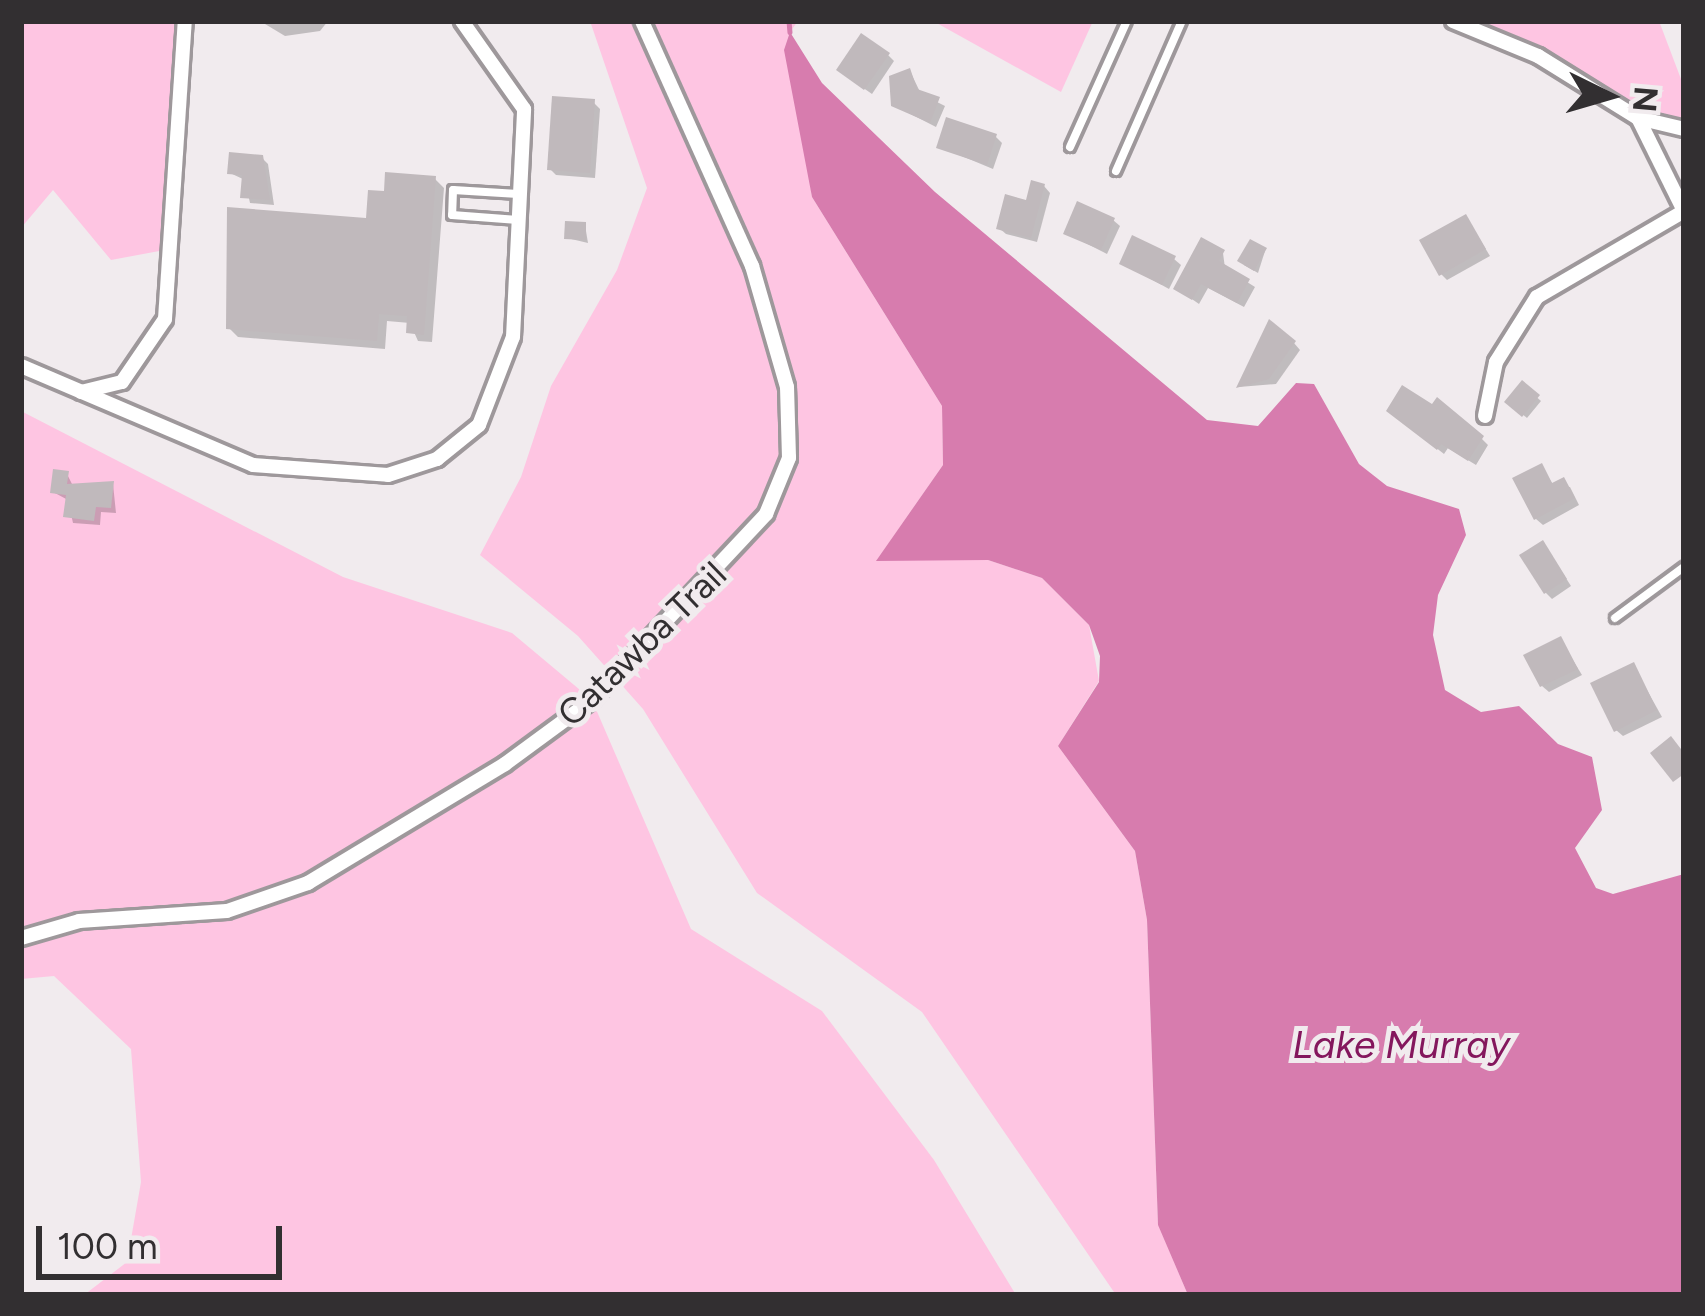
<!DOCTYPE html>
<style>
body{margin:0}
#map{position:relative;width:1705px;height:1316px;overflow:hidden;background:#f1ebee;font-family:Figtree,sans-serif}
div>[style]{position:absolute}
.green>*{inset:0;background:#fec5e2}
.water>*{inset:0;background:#d77cae}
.shadow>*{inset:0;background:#0003}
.stream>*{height:4.5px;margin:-2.25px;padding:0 2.25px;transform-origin:2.25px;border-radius:2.25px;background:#d77cae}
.building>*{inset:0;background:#c0b9bc}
.roads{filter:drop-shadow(3px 0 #9e989b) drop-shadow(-3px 0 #9e989b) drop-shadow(0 3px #9e989b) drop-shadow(0 -3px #9e989b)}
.service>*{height:8px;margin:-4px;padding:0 4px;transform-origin:4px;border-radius:4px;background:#fff}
.minor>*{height:14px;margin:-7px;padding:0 7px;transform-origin:7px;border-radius:7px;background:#fff}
span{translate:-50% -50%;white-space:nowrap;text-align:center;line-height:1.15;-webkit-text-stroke:10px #f1ebee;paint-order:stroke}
.street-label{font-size:36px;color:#322f31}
.water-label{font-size:39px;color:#84175d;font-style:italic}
.frame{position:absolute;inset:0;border:24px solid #322f31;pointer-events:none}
.north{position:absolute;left:1549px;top:36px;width:120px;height:120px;-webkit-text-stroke:9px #f1ebee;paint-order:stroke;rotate:95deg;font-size:33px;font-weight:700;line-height:48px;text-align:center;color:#322f31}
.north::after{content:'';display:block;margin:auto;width:42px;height:54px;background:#322f31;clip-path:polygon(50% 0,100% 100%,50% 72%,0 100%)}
.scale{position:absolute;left:36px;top:1226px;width:246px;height:54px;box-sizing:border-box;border:6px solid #322f31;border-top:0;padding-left:15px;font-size:36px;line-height:42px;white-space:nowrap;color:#322f31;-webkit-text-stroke:9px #f1ebee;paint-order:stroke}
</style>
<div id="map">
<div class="green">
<i style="clip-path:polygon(21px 21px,185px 21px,170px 249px,111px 260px,53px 190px,21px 228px)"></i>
<i style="clip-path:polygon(590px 21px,798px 21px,790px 32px,812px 197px,942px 406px,943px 465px,877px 560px,988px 560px,1042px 578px,1089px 625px,1099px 681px,1058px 746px,1135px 851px,1147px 920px,1158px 1224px,1188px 1295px,1116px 1295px,922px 1012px,757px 893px,643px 709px,578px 636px,480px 555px,521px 477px,551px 386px,617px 270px,647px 188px)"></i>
<i style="clip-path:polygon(933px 21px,1093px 21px,1061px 92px)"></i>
<i style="clip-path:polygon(1453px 21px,1659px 21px,1684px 87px,1684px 129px)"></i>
<i style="clip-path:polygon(21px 411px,343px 577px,512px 633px,592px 700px,691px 929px,822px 1011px,934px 1160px,1016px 1295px,84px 1295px,127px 1262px,141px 1182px,131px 1049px,54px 976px,21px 979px)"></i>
</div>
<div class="water">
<i style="clip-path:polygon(790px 32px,822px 83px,935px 192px,1207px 420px,1258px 426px,1296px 383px,1314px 384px,1359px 464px,1387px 486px,1459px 509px,1466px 535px,1438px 595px,1433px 635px,1445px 690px,1481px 712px,1519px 706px,1558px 744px,1592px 757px,1602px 810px,1575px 848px,1596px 888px,1613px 894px,1684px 874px,1684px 1295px,1188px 1295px,1158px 1225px,1147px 920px,1135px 851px,1058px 746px,1099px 682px,1100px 656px,1089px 625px,1042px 578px,988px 560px,876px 561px,943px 465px,942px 406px,812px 197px,784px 50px)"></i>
</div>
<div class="shadow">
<i style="clip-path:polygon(260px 21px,328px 21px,320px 31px,285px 36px)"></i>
<i style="clip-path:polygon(888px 55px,894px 61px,872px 94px,846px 76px)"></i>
<i style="clip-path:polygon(910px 71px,921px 94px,945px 106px,936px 127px,893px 105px)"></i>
<i style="clip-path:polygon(593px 102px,600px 109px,595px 178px,556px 175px,550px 169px)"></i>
<i style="clip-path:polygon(995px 136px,1002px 143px,993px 169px,940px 147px)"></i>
<i style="clip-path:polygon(261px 157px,268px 164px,274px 205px,250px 203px,245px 180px,230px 173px)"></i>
<i style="clip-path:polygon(435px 179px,444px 188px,432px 342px,418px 341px,410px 323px,387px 321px,385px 349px,238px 337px,229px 328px,369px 221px,386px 195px)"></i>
<i style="clip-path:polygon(1044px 186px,1050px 193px,1037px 242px,1006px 234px,999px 228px)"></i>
<i style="clip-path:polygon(1466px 217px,1490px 256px,1447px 280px,1441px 274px)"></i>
<i style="clip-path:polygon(1113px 220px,1120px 226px,1107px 254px,1066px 233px)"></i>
<i style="clip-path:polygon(585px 225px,588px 243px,567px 238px)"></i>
<i style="clip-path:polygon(1265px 251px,1258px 273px,1244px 265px)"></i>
<i style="clip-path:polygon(1223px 253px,1225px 268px,1255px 287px,1244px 307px,1208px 288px,1199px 304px,1176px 288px)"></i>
<i style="clip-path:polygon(1174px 259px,1181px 265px,1169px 289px,1122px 263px)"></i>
<i style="clip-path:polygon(1294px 343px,1300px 350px,1276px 384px,1239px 387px)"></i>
<i style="clip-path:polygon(1522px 384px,1541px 401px,1527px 418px,1508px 402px)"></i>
<i style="clip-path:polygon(1397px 417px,1482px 439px,1488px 445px,1476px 465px,1448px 448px,1444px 454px)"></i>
<i style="clip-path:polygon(1541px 466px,1554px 486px,1570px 487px,1579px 505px,1543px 525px,1536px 519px)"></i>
<i style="clip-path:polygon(67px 474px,73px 486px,113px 484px,116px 513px,101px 512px,100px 525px,73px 523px,68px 500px,53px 492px)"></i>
<i style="clip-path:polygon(1548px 550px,1571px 586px,1552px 599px,1546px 593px)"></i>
<i style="clip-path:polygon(1560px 639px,1582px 675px,1549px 692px,1542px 686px)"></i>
<i style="clip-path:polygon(1633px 665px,1662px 717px,1623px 736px,1616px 730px)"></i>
</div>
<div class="stream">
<i style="left:789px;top:21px;width:11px;rotate:85deg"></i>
</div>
<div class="building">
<i style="clip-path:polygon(861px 33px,890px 53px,864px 90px,836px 70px)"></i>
<i style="clip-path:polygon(910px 68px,917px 89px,940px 97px,930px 123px,891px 106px,889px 76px)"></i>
<i style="clip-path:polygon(552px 96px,595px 99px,590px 173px,547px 170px)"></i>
<i style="clip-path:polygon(946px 117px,997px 134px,987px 165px,936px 148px)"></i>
<i style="clip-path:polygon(229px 152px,263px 155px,270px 200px,240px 198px,242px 175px,227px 174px)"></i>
<i style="clip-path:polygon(385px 172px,436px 176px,424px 335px,406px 333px,407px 316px,379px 314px,377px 341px,226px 329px,227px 207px,366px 218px,368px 190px,384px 191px)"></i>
<i style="clip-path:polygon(1031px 180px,1045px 184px,1031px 238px,996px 229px,1005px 194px,1026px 200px)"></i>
<i style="clip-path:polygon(1077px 201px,1115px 218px,1101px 250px,1063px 234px)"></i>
<i style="clip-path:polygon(1466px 214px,1486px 249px,1439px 276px,1419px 240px)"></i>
<i style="clip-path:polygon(565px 221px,586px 222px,586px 240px,564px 239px)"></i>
<i style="clip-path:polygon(1132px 235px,1176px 256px,1162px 285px,1119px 264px)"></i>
<i style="clip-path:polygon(1201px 237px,1225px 250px,1219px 261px,1250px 279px,1237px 303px,1201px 284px,1192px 300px,1173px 289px)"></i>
<i style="clip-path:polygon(1250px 239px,1267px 248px,1254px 271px,1237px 261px)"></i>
<i style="clip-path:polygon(1269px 319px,1296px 341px,1269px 379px,1236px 388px)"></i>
<i style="clip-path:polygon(1522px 380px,1540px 395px,1522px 417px,1504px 402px)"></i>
<i style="clip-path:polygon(1402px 385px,1432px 404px,1437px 397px,1484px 436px,1468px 461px,1441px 444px,1437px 450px,1386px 411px)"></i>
<i style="clip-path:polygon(1542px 463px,1552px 483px,1564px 477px,1575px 498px,1534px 520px,1512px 478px)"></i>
<i style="clip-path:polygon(53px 469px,69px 471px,67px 484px,114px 481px,111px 508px,96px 507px,94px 521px,63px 517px,66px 495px,50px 493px)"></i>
<i style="clip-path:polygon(1543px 540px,1567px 579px,1544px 594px,1519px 555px)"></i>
<i style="clip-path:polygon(1561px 636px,1578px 669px,1540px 687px,1523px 655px)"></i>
<i style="clip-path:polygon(1634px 662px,1657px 710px,1614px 732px,1590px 683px)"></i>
<i style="clip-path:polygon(1671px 736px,1684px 753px,1684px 774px,1673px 782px,1650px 753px)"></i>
</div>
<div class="roads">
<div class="service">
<i style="left:1070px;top:147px;width:138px;rotate:-65.7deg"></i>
<i style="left:1116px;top:171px;width:164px;rotate:-66.3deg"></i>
<i style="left:518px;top:194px;width:65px;rotate:-176.5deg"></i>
<i style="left:453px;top:190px;width:25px;rotate:92deg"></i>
<i style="left:452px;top:215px;width:66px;rotate:4.3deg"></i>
<i style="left:1615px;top:618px;width:86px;rotate:-36.5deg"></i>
</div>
<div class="minor">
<i style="left:1453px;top:21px;width:92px;rotate:22.4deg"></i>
<i style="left:1538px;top:56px;width:118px;rotate:31.8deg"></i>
<i style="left:1638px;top:118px;width:47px;rotate:13.4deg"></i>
<i style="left:1638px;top:118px;width:104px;rotate:63.7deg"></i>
<i style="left:21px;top:366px;width:252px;rotate:23.1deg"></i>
<i style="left:253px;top:465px;width:135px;rotate:4.2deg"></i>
<i style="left:388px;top:475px;width:52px;rotate:-18.1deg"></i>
<i style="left:437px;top:459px;width:54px;rotate:-39deg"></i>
<i style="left:479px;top:425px;width:94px;rotate:-68.9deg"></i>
<i style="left:513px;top:337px;width:228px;rotate:-87.2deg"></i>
<i style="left:524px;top:109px;width:108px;rotate:-125.2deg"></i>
<i style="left:81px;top:392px;width:42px;rotate:-13.7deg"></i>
<i style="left:122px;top:382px;width:76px;rotate:-55.7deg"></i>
<i style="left:165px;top:319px;width:299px;rotate:-86.2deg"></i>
<i style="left:1485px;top:416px;width:55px;rotate:-78.5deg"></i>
<i style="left:1496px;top:362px;width:77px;rotate:-57.8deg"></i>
<i style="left:1537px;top:297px;width:170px;rotate:-30.3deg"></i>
<i style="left:21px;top:938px;width:60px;rotate:-16.3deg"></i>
<i style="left:79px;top:921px;width:148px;rotate:-3.9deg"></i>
<i style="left:227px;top:911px;width:86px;rotate:-19.1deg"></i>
<i style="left:308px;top:883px;width:230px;rotate:-31.1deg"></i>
<i style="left:505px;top:764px;width:108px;rotate:-36.3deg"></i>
<i style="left:592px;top:700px;width:255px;rotate:-46.9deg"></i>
<i style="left:766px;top:514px;width:61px;rotate:-67.7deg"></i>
<i style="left:789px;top:458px;width:71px;rotate:-91.6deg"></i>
<i style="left:787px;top:387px;width:126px;rotate:-106.1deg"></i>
<i style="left:752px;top:266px;width:269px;rotate:-114.2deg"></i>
</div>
</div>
<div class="street-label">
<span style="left:642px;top:644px;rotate:-44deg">Catawba Trail</span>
</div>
<div class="water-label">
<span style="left:1401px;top:1045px">Lake Murray</span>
</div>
<div class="frame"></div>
<div class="north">N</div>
<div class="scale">100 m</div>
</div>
